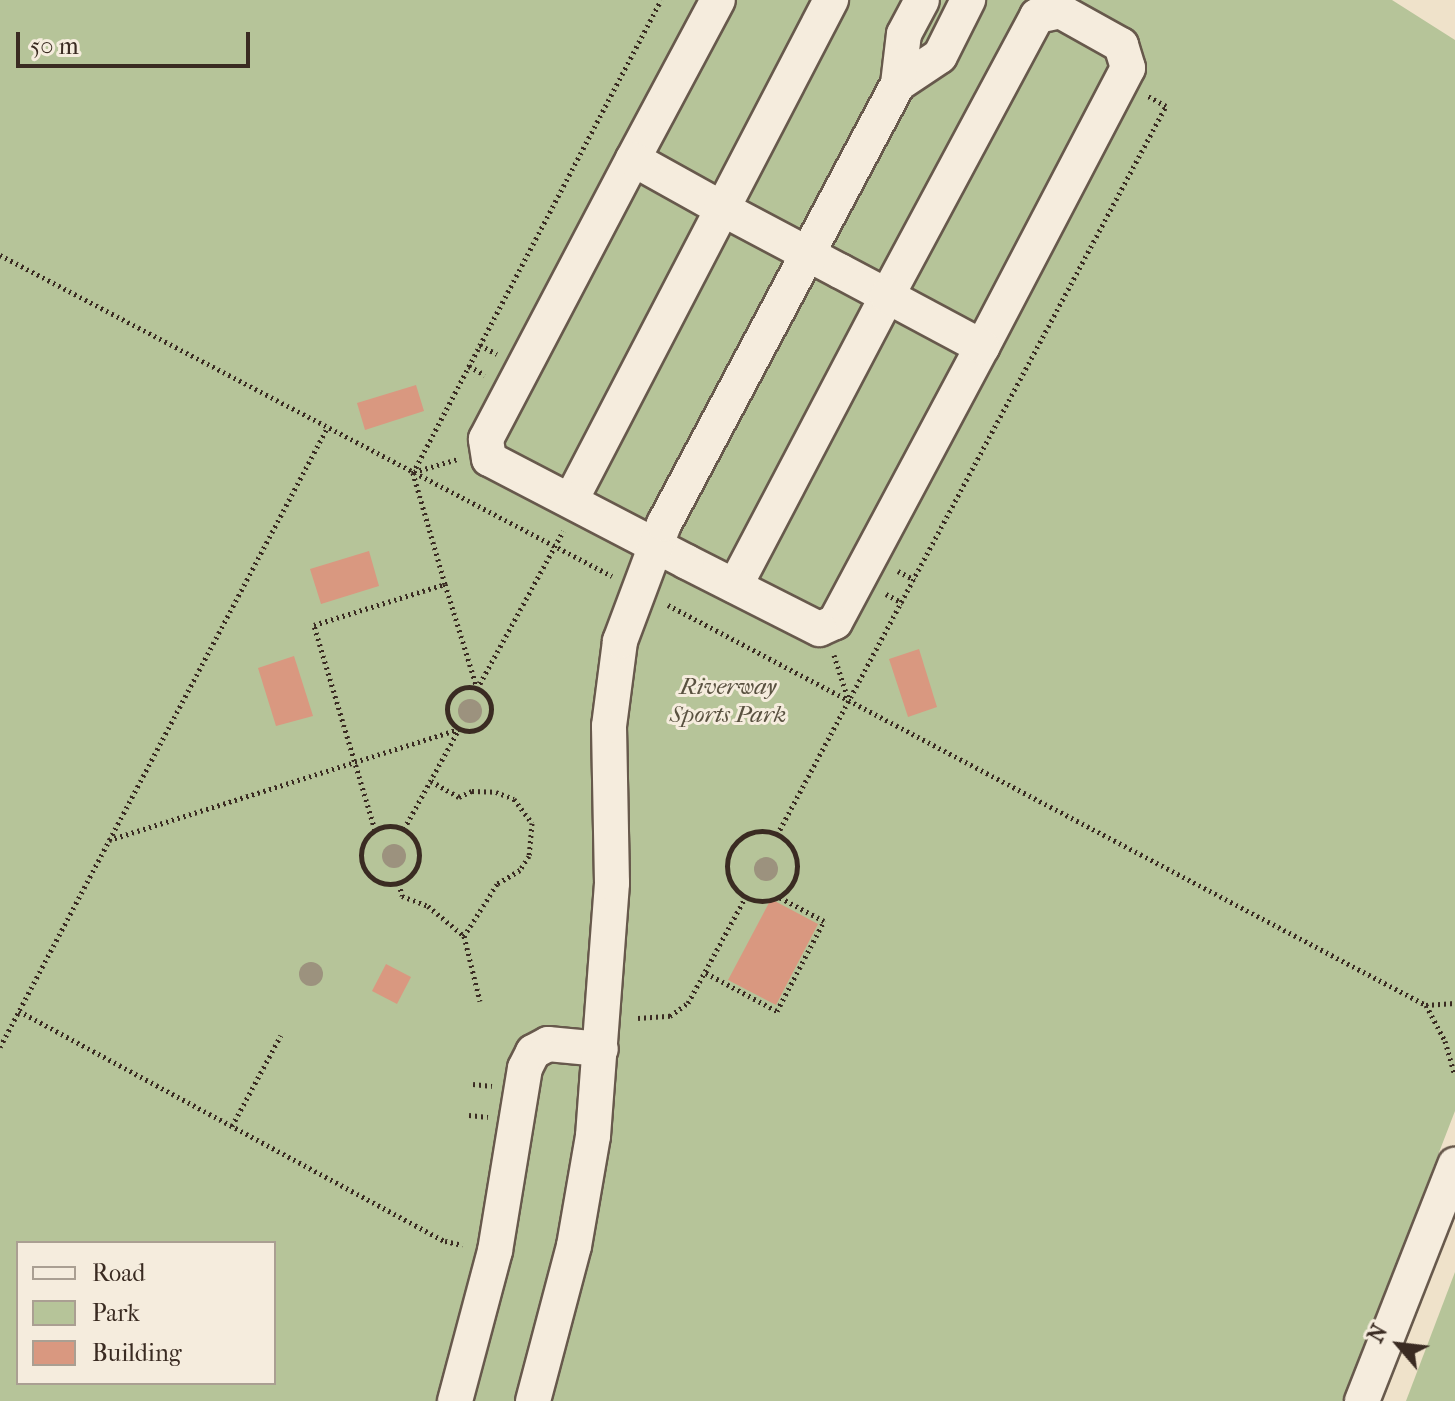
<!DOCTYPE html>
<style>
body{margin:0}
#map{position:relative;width:1455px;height:1401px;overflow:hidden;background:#efe2ca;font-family:"IM FELL French Canon",serif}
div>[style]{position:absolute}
.green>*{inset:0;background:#b6c499}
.building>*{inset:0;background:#d99880}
.path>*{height:5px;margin-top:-2.5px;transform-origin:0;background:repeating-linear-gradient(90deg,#3a2b22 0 2px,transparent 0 6px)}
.path>.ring{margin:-2.5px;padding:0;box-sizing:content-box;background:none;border:5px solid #3a2b22;border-radius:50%}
.roads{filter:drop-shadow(2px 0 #67594c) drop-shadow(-2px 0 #67594c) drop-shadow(0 2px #67594c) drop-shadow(0 -2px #67594c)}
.minor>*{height:34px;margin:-17px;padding:0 17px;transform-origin:17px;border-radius:17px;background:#f5ecdd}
.trees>*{width:24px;height:24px;margin:-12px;border-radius:50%;background:#9c927e}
span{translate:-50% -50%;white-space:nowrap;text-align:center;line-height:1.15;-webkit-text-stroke:6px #f5ecdd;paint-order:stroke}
.park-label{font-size:24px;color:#595140;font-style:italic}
.legend{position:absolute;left:16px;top:1241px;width:260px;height:144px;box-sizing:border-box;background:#f5ecdd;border:2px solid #aa9f92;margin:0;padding:10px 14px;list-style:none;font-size:24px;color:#3a2b22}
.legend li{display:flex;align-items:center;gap:16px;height:40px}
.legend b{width:40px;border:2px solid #aa9f92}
.north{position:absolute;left:1359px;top:1305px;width:80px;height:80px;-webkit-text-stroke:6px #f5ecdd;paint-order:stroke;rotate:298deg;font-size:22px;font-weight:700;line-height:32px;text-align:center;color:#3a2b22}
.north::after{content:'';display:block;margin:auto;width:28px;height:36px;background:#3a2b22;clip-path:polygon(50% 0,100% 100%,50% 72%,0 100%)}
.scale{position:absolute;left:16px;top:32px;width:234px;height:36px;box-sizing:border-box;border:4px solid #3a2b22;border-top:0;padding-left:10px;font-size:24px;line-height:28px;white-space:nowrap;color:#3a2b22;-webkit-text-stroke:6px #f5ecdd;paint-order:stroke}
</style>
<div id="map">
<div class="green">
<i style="clip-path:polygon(evenodd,0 0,1392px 0,1455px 40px,1455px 1111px,1343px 1401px,0 1401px,0 0,18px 1243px,274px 1243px,274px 1383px,18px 1383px,18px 1243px)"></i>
<i style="clip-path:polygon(1455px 1272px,1455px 1401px,1406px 1401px)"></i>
</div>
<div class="building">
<i style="clip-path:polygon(416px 385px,424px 411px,365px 430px,357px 403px)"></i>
<i style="clip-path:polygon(369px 551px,379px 586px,321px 604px,310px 569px)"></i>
<i style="clip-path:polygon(919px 649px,937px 707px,908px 717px,889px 659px)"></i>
<i style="clip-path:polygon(294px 656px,313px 716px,276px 726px,258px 668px)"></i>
<i style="clip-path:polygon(771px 899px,818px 924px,776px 1005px,728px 980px)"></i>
<i style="clip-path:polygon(386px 964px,411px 977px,397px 1004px,372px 991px)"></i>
</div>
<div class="path">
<i style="left:0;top:255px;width:691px;rotate:27.68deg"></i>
<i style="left:480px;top:345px;width:19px;rotate:28deg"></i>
<i style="left:469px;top:366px;width:18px;rotate:29deg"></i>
<i style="left:414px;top:472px;width:46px;rotate:-16.5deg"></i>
<i style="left:898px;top:571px;width:19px;rotate:28deg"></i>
<i style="left:445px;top:584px;width:109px;rotate:72.9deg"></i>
<i style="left:886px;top:594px;width:19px;rotate:28deg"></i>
<i style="left:668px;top:605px;width:857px;rotate:27.82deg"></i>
<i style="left:1426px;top:1005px;width:29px;rotate:-4deg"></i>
<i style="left:834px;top:655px;width:46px;rotate:72.3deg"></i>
<i class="ring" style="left:447px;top:687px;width:39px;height:39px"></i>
<i style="left:477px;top:689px;width:180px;rotate:-61.4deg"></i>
<i style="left:431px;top:781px;width:32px;rotate:30deg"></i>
<i style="left:459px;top:797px;width:14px;rotate:-25deg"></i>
<i style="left:472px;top:791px;width:24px;rotate:2deg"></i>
<i style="left:496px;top:792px;width:19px;rotate:21deg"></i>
<i style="left:514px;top:799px;width:30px;rotate:53deg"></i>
<i style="left:532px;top:823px;width:33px;rotate:95deg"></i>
<i style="left:529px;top:856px;width:17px;rotate:123deg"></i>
<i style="left:520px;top:870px;width:27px;rotate:149deg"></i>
<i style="left:497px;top:884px;width:62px;rotate:122.4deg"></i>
<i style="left:464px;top:936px;width:67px;rotate:76.2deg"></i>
<i class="ring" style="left:361px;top:826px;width:53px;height:53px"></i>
<i style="left:404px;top:829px;width:114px;rotate:-61.2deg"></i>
<i style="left:375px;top:830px;width:214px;rotate:-106.6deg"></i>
<i style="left:314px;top:625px;width:137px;rotate:-17.4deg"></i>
<i style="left:445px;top:584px;width:116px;rotate:-106.1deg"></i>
<i style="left:413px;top:473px;width:534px;rotate:-62.33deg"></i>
<i class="ring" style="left:727px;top:831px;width:65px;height:65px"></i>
<i style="left:777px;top:835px;width:826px;rotate:-61.92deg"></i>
<i style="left:1166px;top:106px;width:21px;rotate:-151deg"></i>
<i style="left:109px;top:840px;width:367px;rotate:-17.6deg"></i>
<i style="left:399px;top:883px;width:13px;rotate:77deg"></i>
<i style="left:402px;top:896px;width:28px;rotate:21deg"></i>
<i style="left:428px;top:906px;width:47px;rotate:39.8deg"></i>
<i style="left:706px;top:973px;width:81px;rotate:28.2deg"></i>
<i style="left:777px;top:1011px;width:102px;rotate:-62.4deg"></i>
<i style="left:824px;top:921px;width:51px;rotate:-151.9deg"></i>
<i style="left:1426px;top:1005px;width:41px;rotate:62.2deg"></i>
<i style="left:1445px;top:1041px;width:35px;rotate:74deg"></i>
<i style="left:19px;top:1011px;width:484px;rotate:28.4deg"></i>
<i style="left:445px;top:1241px;width:18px;rotate:13deg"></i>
<i style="left:638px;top:1018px;width:32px;rotate:-4deg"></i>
<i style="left:670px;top:1016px;width:22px;rotate:-36deg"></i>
<i style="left:688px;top:1003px;width:122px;rotate:-61.5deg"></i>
<i style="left:0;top:1047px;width:700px;rotate:-62.15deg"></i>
<i style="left:473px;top:1084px;width:19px;rotate:6deg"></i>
<i style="left:469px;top:1115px;width:19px;rotate:6deg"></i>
<i style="left:232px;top:1126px;width:103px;rotate:-61.7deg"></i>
</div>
<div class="roads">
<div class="minor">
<i style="left:898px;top:84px;width:50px;rotate:-33.7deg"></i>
<i style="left:940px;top:56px;width:63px;rotate:-63.4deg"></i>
<i style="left:633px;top:159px;width:180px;rotate:-61.9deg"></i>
<i style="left:571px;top:500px;width:564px;rotate:-62.53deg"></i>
<i style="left:735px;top:586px;width:327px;rotate:-62.3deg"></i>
<i style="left:887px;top:296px;width:318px;rotate:-61.8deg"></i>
<i style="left:1037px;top:16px;width:24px;rotate:-12deg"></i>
<i style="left:1060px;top:11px;width:70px;rotate:29.1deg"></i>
<i style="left:1121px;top:45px;width:24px;rotate:73deg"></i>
<i style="left:1128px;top:68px;width:315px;rotate:117.6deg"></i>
<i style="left:982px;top:347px;width:312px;rotate:118.1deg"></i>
<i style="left:835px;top:622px;width:17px;rotate:156deg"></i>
<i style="left:819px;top:629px;width:148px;rotate:-153.1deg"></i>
<i style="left:687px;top:562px;width:223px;rotate:-152.5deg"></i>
<i style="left:489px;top:459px;width:20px;rotate:-99deg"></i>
<i style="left:486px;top:439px;width:316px;rotate:-62.3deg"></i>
<i style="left:633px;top:159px;width:101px;rotate:29.1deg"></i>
<i style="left:721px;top:208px;width:135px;rotate:27.9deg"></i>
<i style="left:840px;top:271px;width:53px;rotate:28deg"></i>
<i style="left:887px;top:296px;width:108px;rotate:28.2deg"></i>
<i style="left:455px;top:1401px;width:155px;rotate:-75.1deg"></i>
<i style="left:495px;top:1251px;width:185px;rotate:-80.7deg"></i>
<i style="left:525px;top:1068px;width:18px;rotate:-63deg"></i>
<i style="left:533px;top:1052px;width:17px;rotate:-28deg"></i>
<i style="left:548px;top:1044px;width:53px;rotate:5.4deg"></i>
<i style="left:533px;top:1401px;width:160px;rotate:-75.2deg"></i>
<i style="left:574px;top:1246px;width:112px;rotate:-80.2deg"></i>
<i style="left:593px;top:1136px;width:254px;rotate:-85.7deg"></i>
<i style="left:612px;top:883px;width:157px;rotate:-91.1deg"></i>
<i style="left:609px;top:726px;width:86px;rotate:-82.6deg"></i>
<i style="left:620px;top:641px;width:125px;rotate:-69.4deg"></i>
<i style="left:664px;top:524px;width:498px;rotate:-62deg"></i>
<i style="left:898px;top:84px;width:50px;rotate:-83.2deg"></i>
<i style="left:904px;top:34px;width:38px;rotate:-62deg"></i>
<i style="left:1362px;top:1401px;width:254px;rotate:-68.5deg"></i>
</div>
</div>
<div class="trees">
<i style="left:470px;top:711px"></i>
<i style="left:394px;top:856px"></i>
<i style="left:766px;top:869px"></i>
<i style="left:311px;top:974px"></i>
</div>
<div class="park-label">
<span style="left:728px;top:701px">Riverway<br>Sports Park</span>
</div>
<ul class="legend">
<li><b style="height:10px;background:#f5ecdd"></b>Road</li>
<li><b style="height:22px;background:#b6c499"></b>Park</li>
<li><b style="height:22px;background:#d99880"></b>Building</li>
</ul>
<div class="north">N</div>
<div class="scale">50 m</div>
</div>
